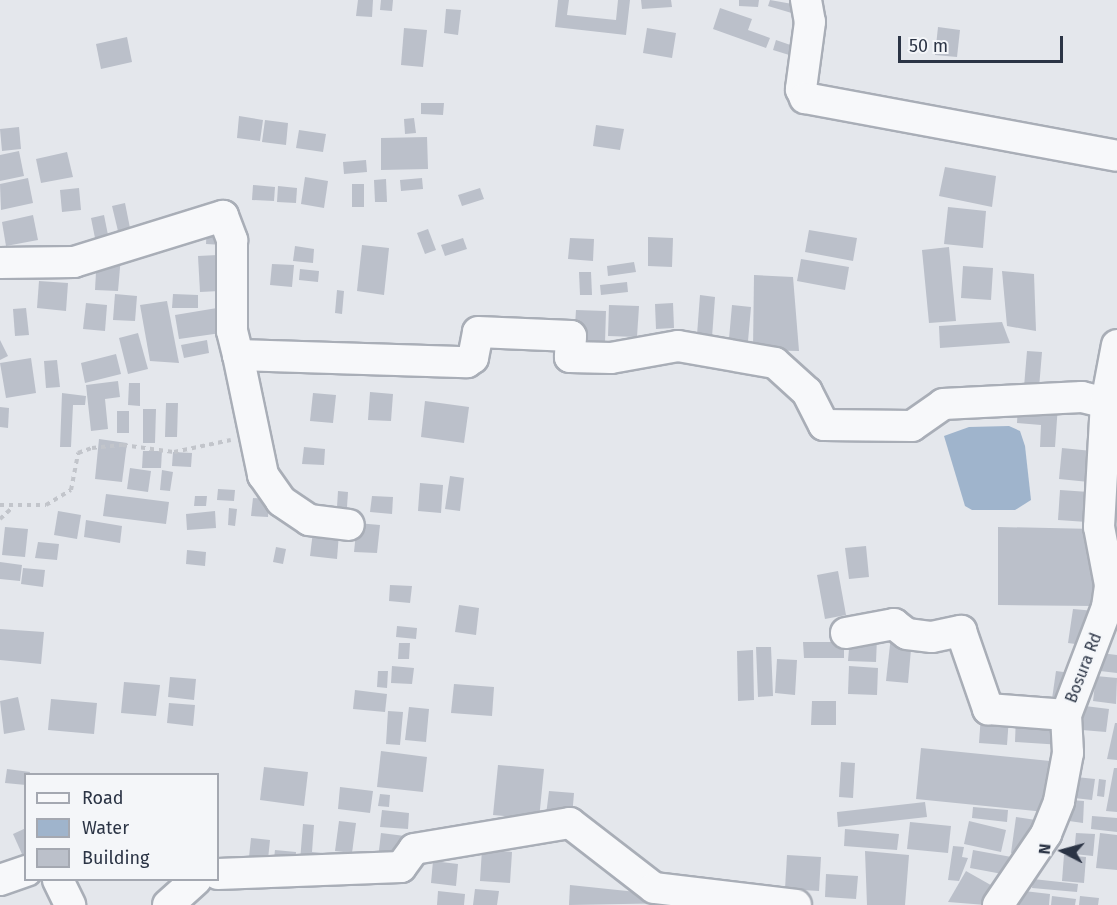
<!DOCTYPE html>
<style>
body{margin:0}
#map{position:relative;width:1117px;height:905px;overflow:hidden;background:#e4e7ec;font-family:"Fira Sans",sans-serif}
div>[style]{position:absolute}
.water>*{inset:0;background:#9fb4cc}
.building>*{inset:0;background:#bbc0ca}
.path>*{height:4px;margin-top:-2px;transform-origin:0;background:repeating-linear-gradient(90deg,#c2c5cb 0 4.5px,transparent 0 9px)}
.roads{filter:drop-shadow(2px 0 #a9aeb7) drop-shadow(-2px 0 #a9aeb7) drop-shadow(0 2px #a9aeb7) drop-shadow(0 -2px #a9aeb7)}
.minor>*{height:30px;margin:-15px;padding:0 15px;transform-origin:15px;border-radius:15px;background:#f7f8fa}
span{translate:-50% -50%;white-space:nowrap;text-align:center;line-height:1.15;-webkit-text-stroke:4.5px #f4f6f9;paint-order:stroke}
.street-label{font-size:16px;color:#2b3445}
.legend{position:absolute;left:24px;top:773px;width:195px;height:108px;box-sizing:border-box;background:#f4f6f9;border:2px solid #a4a8b1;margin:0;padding:8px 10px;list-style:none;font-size:18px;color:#2b3445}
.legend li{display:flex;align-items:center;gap:12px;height:30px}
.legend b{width:30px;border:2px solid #a4a8b1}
.north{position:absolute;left:1033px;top:821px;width:60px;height:60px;-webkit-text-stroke:4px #f4f6f9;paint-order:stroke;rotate:276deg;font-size:16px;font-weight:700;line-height:24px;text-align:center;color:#2b3445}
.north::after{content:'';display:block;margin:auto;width:21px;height:27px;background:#2b3445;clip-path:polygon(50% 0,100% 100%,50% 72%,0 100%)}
.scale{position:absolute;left:898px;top:36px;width:165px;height:27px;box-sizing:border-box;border:3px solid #2b3445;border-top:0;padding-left:8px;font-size:18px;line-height:21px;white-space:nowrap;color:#2b3445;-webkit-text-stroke:4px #f4f6f9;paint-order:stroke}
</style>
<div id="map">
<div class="water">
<i style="clip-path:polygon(1009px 426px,1020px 431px,1025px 446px,1031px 500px,1015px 510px,972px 510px,965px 506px,944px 436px,969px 427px)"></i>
</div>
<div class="building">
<i style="clip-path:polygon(358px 0,373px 0,372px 17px,356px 16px)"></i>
<i style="clip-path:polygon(381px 0,393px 0,392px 11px,380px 10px)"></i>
<i style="clip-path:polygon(558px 0,569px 0,567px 15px,616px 20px,618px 0,630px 0,626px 35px,555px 27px)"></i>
<i style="clip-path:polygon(641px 0,671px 0,672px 7px,642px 9px)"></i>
<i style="clip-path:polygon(739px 0,759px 0,758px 7px,739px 6px)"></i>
<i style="clip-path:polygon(770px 0,798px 5px,795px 14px,768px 6px)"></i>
<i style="clip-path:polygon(720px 8px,752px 19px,748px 30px,770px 38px,766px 48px,713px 29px)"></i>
<i style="clip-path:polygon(446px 9px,461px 10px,458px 35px,444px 33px)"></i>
<i style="clip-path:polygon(938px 27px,960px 30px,957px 57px,935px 55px)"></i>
<i style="clip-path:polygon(404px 28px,427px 30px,423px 67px,401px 65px)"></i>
<i style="clip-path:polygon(647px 28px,676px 33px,672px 58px,643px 53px)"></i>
<i style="clip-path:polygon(127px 37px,132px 62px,101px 69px,96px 44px)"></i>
<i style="clip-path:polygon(776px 40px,802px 49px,799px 58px,773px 50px)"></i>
<i style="clip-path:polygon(421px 103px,444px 103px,443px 115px,421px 114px)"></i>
<i style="clip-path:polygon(239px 116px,263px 120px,260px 141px,237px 138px)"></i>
<i style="clip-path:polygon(414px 118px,416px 133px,405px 134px,404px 119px)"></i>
<i style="clip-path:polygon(265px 120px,288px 123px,286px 145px,262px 142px)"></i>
<i style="clip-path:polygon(596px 125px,624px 129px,620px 150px,593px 146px)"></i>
<i style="clip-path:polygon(19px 127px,21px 149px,2px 151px,0 129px)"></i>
<i style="clip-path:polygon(299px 130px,326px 134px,323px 152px,296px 148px)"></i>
<i style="clip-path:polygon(427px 137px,428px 169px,381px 170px,381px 138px)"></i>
<i style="clip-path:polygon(19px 151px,24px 176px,0 181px,0 155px)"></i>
<i style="clip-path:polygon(67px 152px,73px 177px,41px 183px,36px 159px)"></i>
<i style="clip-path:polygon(366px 160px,367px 172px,344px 174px,343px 162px)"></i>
<i style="clip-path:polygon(945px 167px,996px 176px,992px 207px,939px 196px)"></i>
<i style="clip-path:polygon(305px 177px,328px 181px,324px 208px,301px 204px)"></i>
<i style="clip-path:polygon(28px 178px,33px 203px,1px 210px,0 184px)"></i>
<i style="clip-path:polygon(422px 178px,423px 189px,401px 191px,400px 180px)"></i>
<i style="clip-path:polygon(386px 179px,387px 202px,375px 202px,374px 180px)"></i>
<i style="clip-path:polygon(352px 184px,364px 184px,364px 207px,352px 207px)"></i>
<i style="clip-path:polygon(253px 185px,275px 187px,274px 201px,252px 200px)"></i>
<i style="clip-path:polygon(278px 186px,297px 188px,296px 203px,277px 202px)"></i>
<i style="clip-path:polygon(79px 188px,81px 210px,62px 212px,60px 190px)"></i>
<i style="clip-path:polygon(480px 188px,484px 199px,462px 206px,458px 195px)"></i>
<i style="clip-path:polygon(125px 203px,130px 228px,118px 231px,112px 206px)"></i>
<i style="clip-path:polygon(948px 207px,986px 211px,983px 248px,944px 244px)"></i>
<i style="clip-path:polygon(33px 215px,38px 240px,6px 246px,2px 222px)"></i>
<i style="clip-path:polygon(104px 215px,109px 240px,96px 243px,91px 218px)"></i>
<i style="clip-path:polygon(207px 224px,223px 245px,206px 244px)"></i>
<i style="clip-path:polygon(428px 229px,436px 250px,425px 254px,417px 233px)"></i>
<i style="clip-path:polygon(809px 230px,857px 238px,853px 261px,805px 252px)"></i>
<i style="clip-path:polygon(648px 237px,673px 238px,672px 267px,648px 266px)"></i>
<i style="clip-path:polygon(463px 238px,467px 249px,445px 256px,441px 245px)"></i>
<i style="clip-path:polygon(570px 238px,594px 239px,593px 261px,568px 259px)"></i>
<i style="clip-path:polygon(362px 245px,389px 248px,384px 295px,357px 291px)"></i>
<i style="clip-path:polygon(295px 246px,314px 249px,313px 263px,293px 261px)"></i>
<i style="clip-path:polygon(949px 247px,956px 321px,929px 323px,922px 250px)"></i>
<i style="clip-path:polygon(97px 254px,121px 256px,118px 291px,95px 290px)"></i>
<i style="clip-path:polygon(237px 254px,240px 290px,200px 292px,198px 256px)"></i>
<i style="clip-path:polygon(801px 259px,849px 267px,845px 290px,797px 281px)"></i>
<i style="clip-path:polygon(634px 262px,636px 272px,608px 276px,607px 266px)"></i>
<i style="clip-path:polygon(272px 264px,294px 265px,292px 287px,270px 285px)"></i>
<i style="clip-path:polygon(963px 266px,993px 268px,991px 300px,961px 298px)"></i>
<i style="clip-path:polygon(300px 269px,319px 271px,318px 282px,299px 280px)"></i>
<i style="clip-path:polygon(1002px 271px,1034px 274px,1036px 331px,1007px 326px)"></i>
<i style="clip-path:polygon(579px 272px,591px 272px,592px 295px,580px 295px)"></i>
<i style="clip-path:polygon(754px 275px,793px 277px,799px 351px,753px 350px)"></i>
<i style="clip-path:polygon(39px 281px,68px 283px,66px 311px,37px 308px)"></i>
<i style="clip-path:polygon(627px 282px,628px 292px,601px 295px,600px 285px)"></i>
<i style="clip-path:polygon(337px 290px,344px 291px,342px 314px,335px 313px)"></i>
<i style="clip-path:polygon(115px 294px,137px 296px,135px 321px,113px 320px)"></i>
<i style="clip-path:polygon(173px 294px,198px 295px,198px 308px,172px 308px)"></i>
<i style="clip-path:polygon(700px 295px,715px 297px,712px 337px,697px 335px)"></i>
<i style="clip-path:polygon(167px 301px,179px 363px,150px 361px,140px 305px)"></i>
<i style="clip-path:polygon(86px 303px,107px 305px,105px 331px,83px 329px)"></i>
<i style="clip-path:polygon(673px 303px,674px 328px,656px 329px,655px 304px)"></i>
<i style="clip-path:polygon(609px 305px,639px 306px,637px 337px,608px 336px)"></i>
<i style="clip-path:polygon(732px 305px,751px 307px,748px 341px,729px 339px)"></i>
<i style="clip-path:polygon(26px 308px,29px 335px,15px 336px,13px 309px)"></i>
<i style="clip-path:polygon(217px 308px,221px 333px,179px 339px,175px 315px)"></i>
<i style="clip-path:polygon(576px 310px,606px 311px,605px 342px,574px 341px)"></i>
<i style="clip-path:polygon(1002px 322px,1010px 343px,940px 348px,939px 326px)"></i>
<i style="clip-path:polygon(138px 333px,148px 369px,128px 374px,119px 338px)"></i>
<i style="clip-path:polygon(0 340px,8px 356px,0 360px)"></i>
<i style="clip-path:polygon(207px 340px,209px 353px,184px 358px,181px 345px)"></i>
<i style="clip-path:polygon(1027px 351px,1042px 352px,1039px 388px,1024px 387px)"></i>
<i style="clip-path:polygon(116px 354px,121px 374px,85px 383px,81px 363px)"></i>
<i style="clip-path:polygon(31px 358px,36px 393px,6px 398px,0 363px)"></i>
<i style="clip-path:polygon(57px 360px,60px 387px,46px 388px,44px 361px)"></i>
<i style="clip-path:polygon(118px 381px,120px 397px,105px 399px,108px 429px,91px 431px,86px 385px)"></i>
<i style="clip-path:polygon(129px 383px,140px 383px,140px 406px,128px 405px)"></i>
<i style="clip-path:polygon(370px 392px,393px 394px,391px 421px,368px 420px)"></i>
<i style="clip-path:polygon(62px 393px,86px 396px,85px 405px,73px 405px,71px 447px,60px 447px)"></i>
<i style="clip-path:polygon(313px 393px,336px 395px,333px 423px,310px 421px)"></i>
<i style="clip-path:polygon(425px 401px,469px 407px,464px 443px,421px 437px)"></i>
<i style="clip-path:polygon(166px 403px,178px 403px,177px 437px,165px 437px)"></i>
<i style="clip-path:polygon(1018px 403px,1058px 405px,1055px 447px,1040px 447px,1041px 425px,1017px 423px)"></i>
<i style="clip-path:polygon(0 407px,9px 408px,8px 428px,0 427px)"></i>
<i style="clip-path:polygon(143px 409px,156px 409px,155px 443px,143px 443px)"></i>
<i style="clip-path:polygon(117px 411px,129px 411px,129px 433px,117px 433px)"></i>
<i style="clip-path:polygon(99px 439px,127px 443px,122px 482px,95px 479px)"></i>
<i style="clip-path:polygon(304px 447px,325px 449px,324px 465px,302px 464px)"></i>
<i style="clip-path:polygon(1062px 448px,1092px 451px,1089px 482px,1059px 479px)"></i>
<i style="clip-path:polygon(143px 451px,162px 451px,161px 468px,142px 468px)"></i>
<i style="clip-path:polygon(173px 452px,192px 453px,191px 467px,172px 466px)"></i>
<i style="clip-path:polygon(130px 468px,151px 471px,148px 492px,127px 489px)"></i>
<i style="clip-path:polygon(162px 470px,173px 472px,170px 491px,160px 490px)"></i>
<i style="clip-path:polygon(450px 476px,464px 478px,460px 511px,445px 509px)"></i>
<i style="clip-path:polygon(420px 483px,443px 485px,441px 513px,418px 511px)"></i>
<i style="clip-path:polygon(218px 489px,235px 490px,234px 501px,217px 500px)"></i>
<i style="clip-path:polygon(1060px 490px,1089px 492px,1087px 522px,1058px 520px)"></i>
<i style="clip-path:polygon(338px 491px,348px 492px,347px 507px,337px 507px)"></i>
<i style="clip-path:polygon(106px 494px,169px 502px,166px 524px,103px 516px)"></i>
<i style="clip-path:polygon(195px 496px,207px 496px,206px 506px,194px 506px)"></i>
<i style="clip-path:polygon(372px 496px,393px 497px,392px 514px,370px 512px)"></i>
<i style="clip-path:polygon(253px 498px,269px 499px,268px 517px,251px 516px)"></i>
<i style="clip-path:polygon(229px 508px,237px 509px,235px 526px,228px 525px)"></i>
<i style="clip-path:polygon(58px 511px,81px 515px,77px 539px,54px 535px)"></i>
<i style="clip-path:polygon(215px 511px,216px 528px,187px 530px,186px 514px)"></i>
<i style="clip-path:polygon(86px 520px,122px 526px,120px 543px,84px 537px)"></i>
<i style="clip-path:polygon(357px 523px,380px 525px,377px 553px,354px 552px)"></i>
<i style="clip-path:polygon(5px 527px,28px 529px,25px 557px,2px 555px)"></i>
<i style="clip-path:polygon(998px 527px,1095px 529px,1094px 606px,998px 605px)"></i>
<i style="clip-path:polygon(313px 531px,339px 533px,337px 559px,310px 556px)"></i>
<i style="clip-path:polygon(38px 542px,59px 544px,57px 560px,35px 558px)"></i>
<i style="clip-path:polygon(866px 546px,869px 577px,849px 579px,845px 548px)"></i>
<i style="clip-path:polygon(276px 547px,286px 549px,283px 564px,273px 562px)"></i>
<i style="clip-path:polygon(187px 550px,206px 552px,205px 566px,186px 564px)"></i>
<i style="clip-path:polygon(0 562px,22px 565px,20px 581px,0 579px)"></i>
<i style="clip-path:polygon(23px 568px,45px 570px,43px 587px,21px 584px)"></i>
<i style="clip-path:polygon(838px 571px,846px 615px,825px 619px,817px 575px)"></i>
<i style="clip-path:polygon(390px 585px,412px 586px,410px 603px,389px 601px)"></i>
<i style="clip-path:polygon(459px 605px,479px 608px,476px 635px,455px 632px)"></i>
<i style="clip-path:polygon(1073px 609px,1095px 611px,1090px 646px,1068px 643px)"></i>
<i style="clip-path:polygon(397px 626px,417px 628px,416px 639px,396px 637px)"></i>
<i style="clip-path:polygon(0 629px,44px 632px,41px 664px,0 660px)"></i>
<i style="clip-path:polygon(891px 636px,912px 638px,908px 683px,886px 681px)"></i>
<i style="clip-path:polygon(850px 637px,877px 638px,876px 662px,848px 661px)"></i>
<i style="clip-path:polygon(803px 642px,844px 642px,844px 658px,804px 658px)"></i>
<i style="clip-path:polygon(399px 643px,410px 643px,409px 659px,398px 659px)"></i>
<i style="clip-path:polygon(756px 647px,771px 647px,773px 696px,758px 697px)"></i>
<i style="clip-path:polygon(753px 650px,754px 700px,738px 701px,737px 651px)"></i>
<i style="clip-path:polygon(1101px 653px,1117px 655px,1117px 673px,1100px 671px)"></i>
<i style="clip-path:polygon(777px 659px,797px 660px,795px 695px,775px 693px)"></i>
<i style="clip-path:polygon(392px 666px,414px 668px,412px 684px,391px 683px)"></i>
<i style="clip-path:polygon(849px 666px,878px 668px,877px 695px,848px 694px)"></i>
<i style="clip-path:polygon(378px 671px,388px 671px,387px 688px,377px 687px)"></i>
<i style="clip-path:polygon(1056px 671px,1071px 673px,1068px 701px,1052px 699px)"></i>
<i style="clip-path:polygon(1096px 676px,1117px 678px,1116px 704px,1093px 701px)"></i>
<i style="clip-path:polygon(170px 677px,196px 679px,194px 700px,168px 697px)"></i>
<i style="clip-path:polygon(124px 682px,160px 685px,156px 716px,121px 713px)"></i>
<i style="clip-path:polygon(454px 684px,494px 687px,492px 716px,451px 713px)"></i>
<i style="clip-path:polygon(355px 690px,387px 694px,385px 712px,353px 709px)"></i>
<i style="clip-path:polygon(18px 697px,25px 730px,4px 734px,0 701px)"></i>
<i style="clip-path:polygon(51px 699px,97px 703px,94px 734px,48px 730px)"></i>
<i style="clip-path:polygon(812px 701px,836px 701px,836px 725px,811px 725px)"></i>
<i style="clip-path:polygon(169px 703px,195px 705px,193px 726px,167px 723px)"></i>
<i style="clip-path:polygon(1085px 706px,1109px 709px,1106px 732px,1082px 730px)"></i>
<i style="clip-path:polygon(409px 707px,429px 709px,426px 742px,405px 740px)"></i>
<i style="clip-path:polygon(388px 711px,403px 712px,400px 745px,386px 744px)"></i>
<i style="clip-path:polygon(981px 715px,1009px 717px,1007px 745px,979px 743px)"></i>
<i style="clip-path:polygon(1016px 716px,1064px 719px,1062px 745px,1015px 742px)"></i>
<i style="clip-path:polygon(1115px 723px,1117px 723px,1117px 760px,1107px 759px)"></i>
<i style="clip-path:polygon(921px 748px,1050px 761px,1045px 812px,916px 799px)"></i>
<i style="clip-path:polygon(381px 751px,427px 757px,423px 792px,377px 787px)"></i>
<i style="clip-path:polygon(841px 762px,855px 763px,853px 798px,839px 797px)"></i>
<i style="clip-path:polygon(498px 765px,544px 769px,539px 819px,493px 815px)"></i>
<i style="clip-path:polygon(264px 767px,308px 772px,304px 806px,260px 800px)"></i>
<i style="clip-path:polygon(1114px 768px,1117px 768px,1117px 812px,1106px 811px)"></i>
<i style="clip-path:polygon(7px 769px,30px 772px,26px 785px,5px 783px)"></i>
<i style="clip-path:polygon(1076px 777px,1095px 779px,1092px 800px,1074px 798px)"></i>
<i style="clip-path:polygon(1099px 779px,1106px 780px,1104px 797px,1097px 796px)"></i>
<i style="clip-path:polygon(340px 787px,373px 791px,370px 813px,338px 809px)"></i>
<i style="clip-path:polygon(549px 791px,574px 793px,572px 817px,546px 815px)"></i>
<i style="clip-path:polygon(380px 794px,390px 795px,389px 807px,378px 806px)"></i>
<i style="clip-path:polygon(1071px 800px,1084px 801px,1083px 823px,1069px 821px)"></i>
<i style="clip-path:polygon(925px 802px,927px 817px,838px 827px,837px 812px)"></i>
<i style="clip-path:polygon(973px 807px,1008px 810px,1007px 822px,972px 818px)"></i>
<i style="clip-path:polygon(382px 810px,409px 813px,408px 829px,380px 827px)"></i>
<i style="clip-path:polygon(1092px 816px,1117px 818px,1117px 832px,1091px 829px)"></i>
<i style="clip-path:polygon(1016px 817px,1036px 820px,1030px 856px,1011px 853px)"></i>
<i style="clip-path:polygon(339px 821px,356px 823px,352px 853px,335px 851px)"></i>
<i style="clip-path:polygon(969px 821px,1006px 830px,1001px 852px,964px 844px)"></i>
<i style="clip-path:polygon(910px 822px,951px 826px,948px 853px,907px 849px)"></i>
<i style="clip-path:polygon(303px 824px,314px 825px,312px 852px,336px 854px,335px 863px,300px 861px)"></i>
<i style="clip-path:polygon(26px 828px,26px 863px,13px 834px)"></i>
<i style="clip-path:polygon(845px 829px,899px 834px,897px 850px,844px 846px)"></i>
<i style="clip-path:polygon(381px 833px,405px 836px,402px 862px,378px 859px)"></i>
<i style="clip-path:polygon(1076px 833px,1095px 834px,1093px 856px,1074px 854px)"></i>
<i style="clip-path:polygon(1100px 833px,1117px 835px,1117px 870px,1096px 868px)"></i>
<i style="clip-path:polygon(251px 838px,270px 840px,267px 869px,248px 867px)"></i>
<i style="clip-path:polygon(953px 846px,964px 847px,962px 857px,968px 858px,959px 881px,948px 880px)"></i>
<i style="clip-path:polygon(482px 849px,512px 852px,510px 883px,480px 881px)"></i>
<i style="clip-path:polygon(275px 850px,296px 852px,295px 870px,273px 868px)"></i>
<i style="clip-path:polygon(973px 850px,1017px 858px,1013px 876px,970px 868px)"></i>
<i style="clip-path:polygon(865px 851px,909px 855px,905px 905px,867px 905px)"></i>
<i style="clip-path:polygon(787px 855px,821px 857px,819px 891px,785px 889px)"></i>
<i style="clip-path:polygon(1064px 855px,1086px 857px,1084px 883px,1062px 881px)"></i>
<i style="clip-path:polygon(433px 861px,458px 864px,456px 886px,431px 883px)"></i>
<i style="clip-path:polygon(966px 871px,996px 888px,986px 905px,948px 902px)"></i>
<i style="clip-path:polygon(826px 874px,858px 876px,856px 899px,825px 897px)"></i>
<i style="clip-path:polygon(1033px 879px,1078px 884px,1077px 892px,1032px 888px)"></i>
<i style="clip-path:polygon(570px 885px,732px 902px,569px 905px)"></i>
<i style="clip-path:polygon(475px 889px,499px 891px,497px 905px,473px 905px)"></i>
<i style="clip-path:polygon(438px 891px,465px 894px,464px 905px,437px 905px)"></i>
<i style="clip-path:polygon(1024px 891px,1050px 894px,1049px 905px,1011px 905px)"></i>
<i style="clip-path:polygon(1052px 896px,1076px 899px,1075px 905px,1051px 905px)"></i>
<i style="clip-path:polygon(1080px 896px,1099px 898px,1098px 905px,1079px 905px)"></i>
</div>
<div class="path">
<i style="left:0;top:505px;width:46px"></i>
<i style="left:46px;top:505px;width:29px;rotate:-31deg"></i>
<i style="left:71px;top:490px;width:38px;rotate:-79deg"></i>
<i style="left:78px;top:453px;width:15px;rotate:-20deg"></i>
<i style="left:92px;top:448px;width:31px;rotate:-6deg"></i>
<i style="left:123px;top:445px;width:51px;rotate:7.8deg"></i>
<i style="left:174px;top:452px;width:58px;rotate:-11.9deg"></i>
<i style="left:0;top:519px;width:18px;rotate:-43deg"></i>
</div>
<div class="roads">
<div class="minor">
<i style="left:806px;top:0;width:22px;rotate:80deg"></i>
<i style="left:810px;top:22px;width:68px;rotate:97.7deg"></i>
<i style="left:801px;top:89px;width:10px;rotate:66deg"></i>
<i style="left:805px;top:98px;width:317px;rotate:10.5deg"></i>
<i style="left:0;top:263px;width:74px;rotate:-0.8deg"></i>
<i style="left:74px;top:262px;width:156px;rotate:-17.2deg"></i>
<i style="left:223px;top:216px;width:26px;rotate:69deg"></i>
<i style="left:232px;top:240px;width:91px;rotate:90deg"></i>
<i style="left:232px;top:331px;width:25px;rotate:76deg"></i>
<i style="left:238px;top:355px;width:229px;rotate:1.8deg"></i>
<i style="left:467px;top:362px;width:7px;rotate:-34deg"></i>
<i style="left:473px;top:358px;width:26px;rotate:-79deg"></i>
<i style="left:478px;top:332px;width:93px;rotate:2.5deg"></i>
<i style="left:571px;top:336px;width:21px;rotate:93deg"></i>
<i style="left:570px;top:357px;width:41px;rotate:1.4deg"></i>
<i style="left:611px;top:358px;width:68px;rotate:-10.2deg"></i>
<i style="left:678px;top:346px;width:98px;rotate:9.9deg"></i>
<i style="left:775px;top:363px;width:43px;rotate:42.2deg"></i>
<i style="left:807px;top:392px;width:37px;rotate:63deg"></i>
<i style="left:824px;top:425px;width:88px;rotate:0.7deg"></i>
<i style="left:912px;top:426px;width:38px;rotate:-35deg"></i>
<i style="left:943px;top:404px;width:139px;rotate:-2.9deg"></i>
<i style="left:1082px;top:397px;width:25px;rotate:14deg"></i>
<i style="left:238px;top:355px;width:123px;rotate:78.2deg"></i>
<i style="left:263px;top:475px;width:32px;rotate:55deg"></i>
<i style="left:281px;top:501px;width:34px;rotate:34deg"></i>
<i style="left:309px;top:520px;width:40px;rotate:7.1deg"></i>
<i style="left:846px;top:633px;width:49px;rotate:-10.6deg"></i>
<i style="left:894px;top:624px;width:16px;rotate:38deg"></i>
<i style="left:907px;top:634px;width:25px;rotate:7deg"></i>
<i style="left:932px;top:637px;width:30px;rotate:-12deg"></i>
<i style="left:961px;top:631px;width:83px;rotate:70.9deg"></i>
<i style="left:988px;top:709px;width:78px;rotate:4.4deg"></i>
<i style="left:218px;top:874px;width:183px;rotate:-2.2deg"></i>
<i style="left:401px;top:867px;width:22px;rotate:-54deg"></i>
<i style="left:414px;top:849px;width:158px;rotate:-9.5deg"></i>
<i style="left:570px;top:823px;width:106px;rotate:37.7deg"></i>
<i style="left:654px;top:888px;width:143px;rotate:6.8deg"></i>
<i style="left:0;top:880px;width:28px;rotate:-19deg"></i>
<i style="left:58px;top:880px;width:28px;rotate:64deg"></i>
<i style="left:168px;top:905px;width:38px;rotate:-42deg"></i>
<i style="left:998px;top:905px;width:86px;rotate:-55.9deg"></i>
<i style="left:1046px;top:834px;width:35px;rotate:-68deg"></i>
<i style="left:1059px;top:801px;width:49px;rotate:-79.4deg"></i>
<i style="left:1068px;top:753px;width:38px;rotate:-93deg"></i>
<i style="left:1066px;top:715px;width:116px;rotate:-69.2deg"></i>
<i style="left:1107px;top:607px;width:22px;rotate:-82deg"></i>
<i style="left:1110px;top:585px;width:59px;rotate:-100.7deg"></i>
<i style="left:1099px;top:527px;width:124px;rotate:-86.8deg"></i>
<i style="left:1106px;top:403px;width:59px;rotate:-79.3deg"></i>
</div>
</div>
<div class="street-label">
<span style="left:1084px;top:668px;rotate:-69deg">Bosura Rd</span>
</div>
<ul class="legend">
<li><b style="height:8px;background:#f7f8fa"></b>Road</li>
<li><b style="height:16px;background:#9fb4cc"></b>Water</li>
<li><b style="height:16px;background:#bbc0ca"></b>Building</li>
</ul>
<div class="north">N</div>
<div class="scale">50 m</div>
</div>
